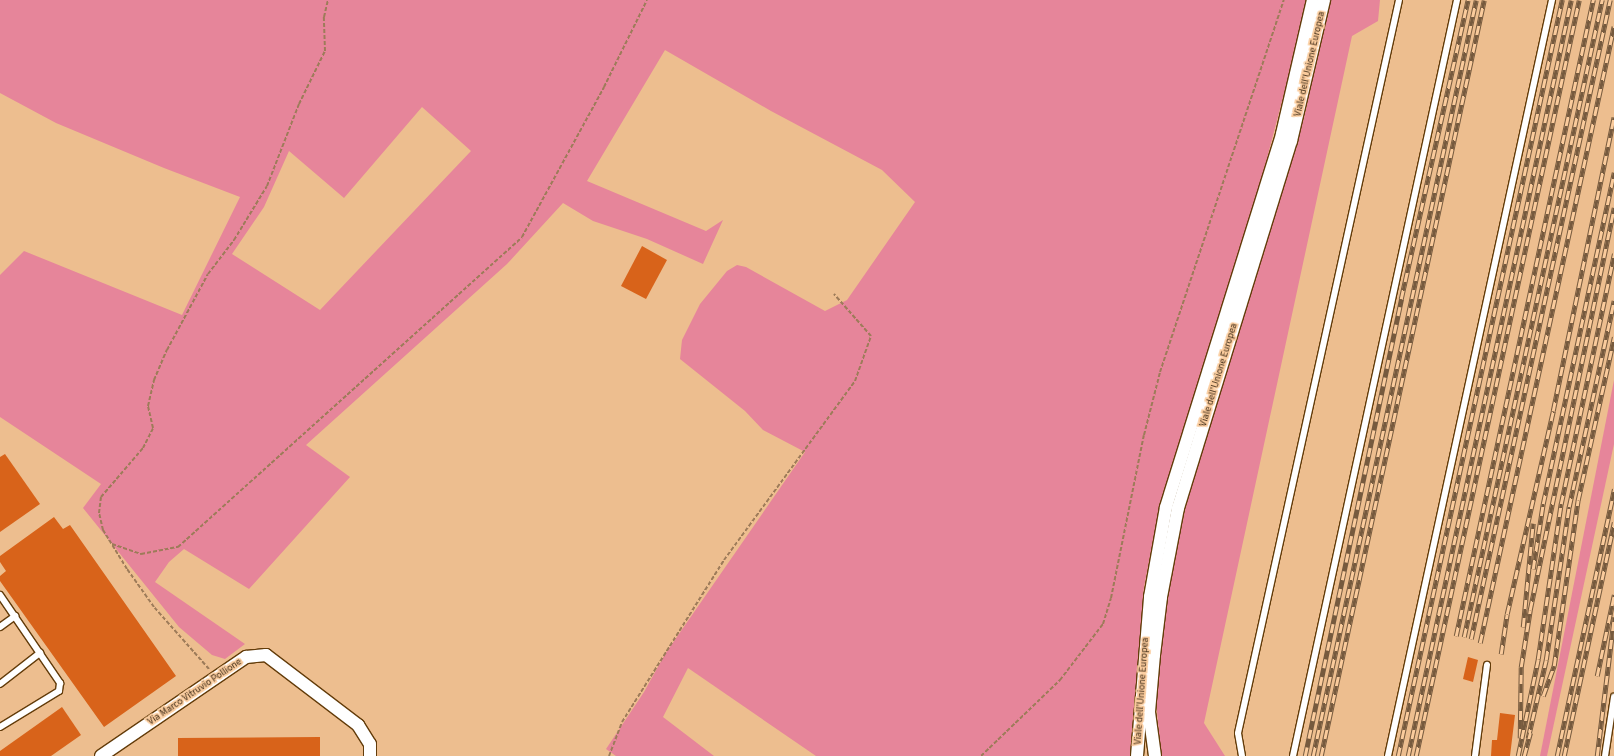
<!DOCTYPE html>
<style>
body{margin:0}
#map{position:relative;width:1614px;height:756px;overflow:hidden;background:#edbe8f;font-family:"Source Sans 3",sans-serif}
div>[style]{position:absolute}
.green>*{inset:0;background:#e6859a}
.building>*{inset:0;background:#d8631a}
.path>*{height:2px;margin-top:-1px;transform-origin:0;background:repeating-linear-gradient(90deg,#9d7b59 0 4px,transparent 0 6px)}
.roads{filter:drop-shadow(1px 0 #633c0a) drop-shadow(-1px 0 #633c0a) drop-shadow(0 1px #633c0a) drop-shadow(0 -1px #633c0a)}
.service>*{height:6px;margin:-3px;padding:0 3px;transform-origin:3px;border-radius:3px;background:#fff}
.minor>*{height:12px;margin:-6px;padding:0 6px;transform-origin:6px;border-radius:6px;background:#fff}
.rail>*{height:4.5px;margin-top:-2.25px;transform-origin:0;background:repeating-linear-gradient(90deg,#facb9c 0 9px,#765a3e 0 18px);box-sizing:border-box;border-block:1px solid #765a3e}
span{translate:-50% -50%;white-space:nowrap;text-align:center;line-height:1.15;-webkit-text-stroke:3.5px #facb9c;paint-order:stroke}
.street-label{font-size:10px;color:#3b2916}
</style>
<div id="map">
<div class="green">
<i style="clip-path:polygon(evenodd,0 0,1306px 0,1300px 33px,1257px 196px,1161px 501px,1144px 587px,1130px 756px,816px 756px,688px 668px,663px 717px,714px 756px,616px 756px,606px 749px,644px 692px,665px 654px,805px 452px,763px 430px,745px 411px,680px 359px,682px 340px,700px 304px,727px 271px,737px 265px,746px 267px,825px 311px,847px 300px,915px 202px,882px 170px,771px 111px,665px 50px,587px 181px,706px 231px,723px 220px,703px 264px,647px 239px,593px 221px,563px 203px,507px 264px,306px 445px,350px 477px,249px 589px,184px 549px,169px 562px,155px 582px,245px 644px,225px 659px,212px 655px,179px 627px,83px 508px,101px 484px,0 417px,0 275px,24px 251px,182px 315px,240px 197px,164px 168px,56px 123px,0 93px,0 0,422px 107px,471px 151px,320px 310px,232px 254px,264px 207px,289px 151px,344px 198px,422px 107px)"></i>
<i style="clip-path:polygon(1329px 0,1380px 0,1378px 21px,1352px 36px,1204px 723px,1225px 756px,1161px 756px,1156px 700px,1163px 619px,1185px 509px,1304px 118px)"></i>
<i style="clip-path:polygon(1614px 380px,1614px 444px,1547px 756px,1540px 756px)"></i>
</div>
<div class="building">
<i style="clip-path:polygon(642px 246px,667px 260px,646px 299px,621px 286px)"></i>
<i style="clip-path:polygon(5px 454px,40px 504px,0 532px,0 457px)"></i>
<i style="clip-path:polygon(54px 517px,63px 529px,70px 525px,176px 676px,104px 727px,0 581px,0 576px,6px 571px,0 562px,0 556px)"></i>
<i style="clip-path:polygon(1468px 657px,1478px 660px,1473px 682px,1463px 679px)"></i>
<i style="clip-path:polygon(62px 707px,81px 735px,51px 756px,0 756px,0 751px)"></i>
<i style="clip-path:polygon(1500px 713px,1515px 715px,1510px 756px,1491px 756px,1492px 740px,1497px 740px)"></i>
<i style="clip-path:polygon(320px 737px,320px 756px,178px 756px,178px 738px)"></i>
</div>
<div class="path">
<i style="left:112px;top:544px;width:31px;rotate:19deg"></i>
<i style="left:141px;top:554px;width:38px;rotate:-11deg"></i>
<i style="left:178px;top:547px;width:463px;rotate:-42deg"></i>
<i style="left:522px;top:237px;width:171px;rotate:-61.3deg"></i>
<i style="left:604px;top:87px;width:97px;rotate:-63.7deg"></i>
<i style="left:209px;top:669px;width:83px;rotate:-131.6deg"></i>
<i style="left:154px;top:607px;width:47px;rotate:-125.4deg"></i>
<i style="left:127px;top:569px;width:46px;rotate:-121.6deg"></i>
<i style="left:103px;top:530px;width:17px;rotate:-103deg"></i>
<i style="left:99px;top:513px;width:16px;rotate:-83deg"></i>
<i style="left:101px;top:497px;width:65px;rotate:-49.4deg"></i>
<i style="left:143px;top:448px;width:22px;rotate:-63deg"></i>
<i style="left:153px;top:428px;width:23px;rotate:-103deg"></i>
<i style="left:148px;top:406px;width:27px;rotate:-77deg"></i>
<i style="left:154px;top:380px;width:33px;rotate:-67deg"></i>
<i style="left:167px;top:350px;width:86px;rotate:-61.7deg"></i>
<i style="left:208px;top:274px;width:43px;rotate:-52.6deg"></i>
<i style="left:234px;top:240px;width:63px;rotate:-58.6deg"></i>
<i style="left:267px;top:186px;width:88px;rotate:-68.7deg"></i>
<i style="left:299px;top:104px;width:59px;rotate:-63.9deg"></i>
<i style="left:325px;top:51px;width:34px;rotate:-92deg"></i>
<i style="left:324px;top:17px;width:17px;rotate:-77deg"></i>
<i style="left:609px;top:756px;width:36px;rotate:-69deg"></i>
<i style="left:622px;top:722px;width:191px;rotate:-57.8deg"></i>
<i style="left:724px;top:560px;width:222px;rotate:-53.8deg"></i>
<i style="left:855px;top:381px;width:48px;rotate:-70.4deg"></i>
<i style="left:871px;top:336px;width:56px;rotate:-131.4deg"></i>
<i style="left:981px;top:756px;width:110px;rotate:-43.9deg"></i>
<i style="left:1060px;top:680px;width:71px;rotate:-52.5deg"></i>
<i style="left:1103px;top:624px;width:27px;rotate:-73deg"></i>
<i style="left:1111px;top:598px;width:166px;rotate:-78.6deg"></i>
<i style="left:1144px;top:435px;width:65px;rotate:-75.7deg"></i>
<i style="left:1160px;top:372px;width:392px;rotate:-71.6deg"></i>
</div>
<div class="roads">
<div class="service">
<i style="left:0;top:595px;width:107px;rotate:55.7deg"></i>
<i style="left:60px;top:683px;width:8px;rotate:97deg"></i>
<i style="left:59px;top:691px;width:69px;rotate:148.6deg"></i>
<i style="left:0;top:627px;width:19px;rotate:-36deg"></i>
<i style="left:0;top:684px;width:51px;rotate:-37.8deg"></i>
<i style="left:1242px;top:756px;width:23px;rotate:-100deg"></i>
<i style="left:1238px;top:733px;width:750px;rotate:-77.61deg"></i>
<i style="left:1293px;top:756px;width:774px;rotate:-77.76deg"></i>
<i style="left:1388px;top:756px;width:774px;rotate:-77.76deg"></i>
<i style="left:1475px;top:756px;width:92px;rotate:-82.5deg"></i>
<i style="left:1605px;top:756px;width:60px;rotate:-81.3deg"></i>
</div>
<div class="minor">
<i style="left:101px;top:756px;width:176px;rotate:-34.3deg"></i>
<i style="left:246px;top:657px;width:20px;rotate:-6deg"></i>
<i style="left:266px;top:655px;width:116px;rotate:37.3deg"></i>
<i style="left:358px;top:725px;width:22px;rotate:58deg"></i>
<i style="left:370px;top:744px;width:12px;rotate:90deg"></i>
<i style="left:1137px;top:756px;width:160px;rotate:-85.3deg"></i>
<i style="left:1150px;top:597px;width:91px;rotate:-79.9deg"></i>
<i style="left:1166px;top:507px;width:391px;rotate:-72.7deg"></i>
<i style="left:1282px;top:134px;width:138px;rotate:-77deg"></i>
<i style="left:1155px;top:756px;width:44px;rotate:-97.8deg"></i>
<i style="left:1149px;top:712px;width:57px;rotate:-85deg"></i>
<i style="left:1154px;top:655px;width:58px;rotate:-83.1deg"></i>
<i style="left:1161px;top:597px;width:91px;rotate:-79.2deg"></i>
<i style="left:1178px;top:508px;width:384px;rotate:-72.9deg"></i>
<i style="left:1291px;top:141px;width:145px;rotate:-76.8deg"></i>
</div>
</div>
<div class="rail">
<i style="left:1533px;top:569px;width:66px;rotate:-81.3deg"></i>
<i style="left:1543px;top:504px;width:339px;rotate:-77.9deg"></i>
<i style="left:1523px;top:627px;width:104px;rotate:-84.5deg"></i>
<i style="left:1456px;top:636px;width:651px;rotate:-77.84deg"></i>
<i style="left:1464px;top:637px;width:652px;rotate:-77.78deg"></i>
<i style="left:1471px;top:639px;width:654px;rotate:-77.73deg"></i>
<i style="left:1480px;top:643px;width:631px;rotate:-77.75deg"></i>
<i style="left:1501px;top:654px;width:40px;rotate:-81.5deg"></i>
<i style="left:1507px;top:614px;width:208px;rotate:-77.2deg"></i>
<i style="left:1553px;top:411px;width:300px;rotate:-78.3deg"></i>
<i style="left:1597px;top:676px;width:83px;rotate:-78.1deg"></i>
<i style="left:1543px;top:696px;width:32px;rotate:-70deg"></i>
<i style="left:1554px;top:666px;width:168px;rotate:-81.8deg"></i>
<i style="left:1578px;top:500px;width:167px;rotate:-77.5deg"></i>
<i style="left:1520px;top:738px;width:71px;rotate:-89.2deg"></i>
<i style="left:1521px;top:667px;width:58px;rotate:-81deg"></i>
<i style="left:1530px;top:610px;width:411px;rotate:-78.2deg"></i>
<i style="left:1528px;top:738px;width:80px;rotate:-77deg"></i>
<i style="left:1546px;top:660px;width:155px;rotate:-81.5deg"></i>
<i style="left:1569px;top:507px;width:211px;rotate:-77.7deg"></i>
<i style="left:1305px;top:756px;width:467px;rotate:-78.1deg"></i>
<i style="left:1401px;top:299px;width:306px;rotate:-77.4deg"></i>
<i style="left:1313px;top:756px;width:773px;rotate:-77.83deg"></i>
<i style="left:1321px;top:756px;width:773px;rotate:-77.83deg"></i>
<i style="left:1398px;top:756px;width:774px;rotate:-77.76deg"></i>
<i style="left:1408px;top:756px;width:773px;rotate:-77.83deg"></i>
<i style="left:1416px;top:756px;width:773px;rotate:-77.83deg"></i>
<i style="left:1518px;top:756px;width:99px;rotate:-78.3deg"></i>
<i style="left:1538px;top:659px;width:157px;rotate:-81.6deg"></i>
<i style="left:1561px;top:504px;width:256px;rotate:-78deg"></i>
<i style="left:1524px;top:756px;width:24px;rotate:-75deg"></i>
<i style="left:1557px;top:756px;width:273px;rotate:-77.9deg"></i>
<i style="left:1564px;top:756px;width:239px;rotate:-77.9deg"></i>
<i style="left:1597px;top:756px;width:140px;rotate:-83deg"></i>
</div>
<div class="street-label">
<span style="left:1310px;top:64px;rotate:-77deg">Viale dell'Unione Europea</span>
<span style="left:1219px;top:375px;rotate:-73deg">Viale dell'Unione Europea</span>
<span style="left:1142px;top:691px;rotate:-86deg">Viale dell'Unione Europea</span>
<span style="left:195px;top:692px;rotate:-34deg">Via Marco Vitruvio Pollione</span>
</div>
</div>
